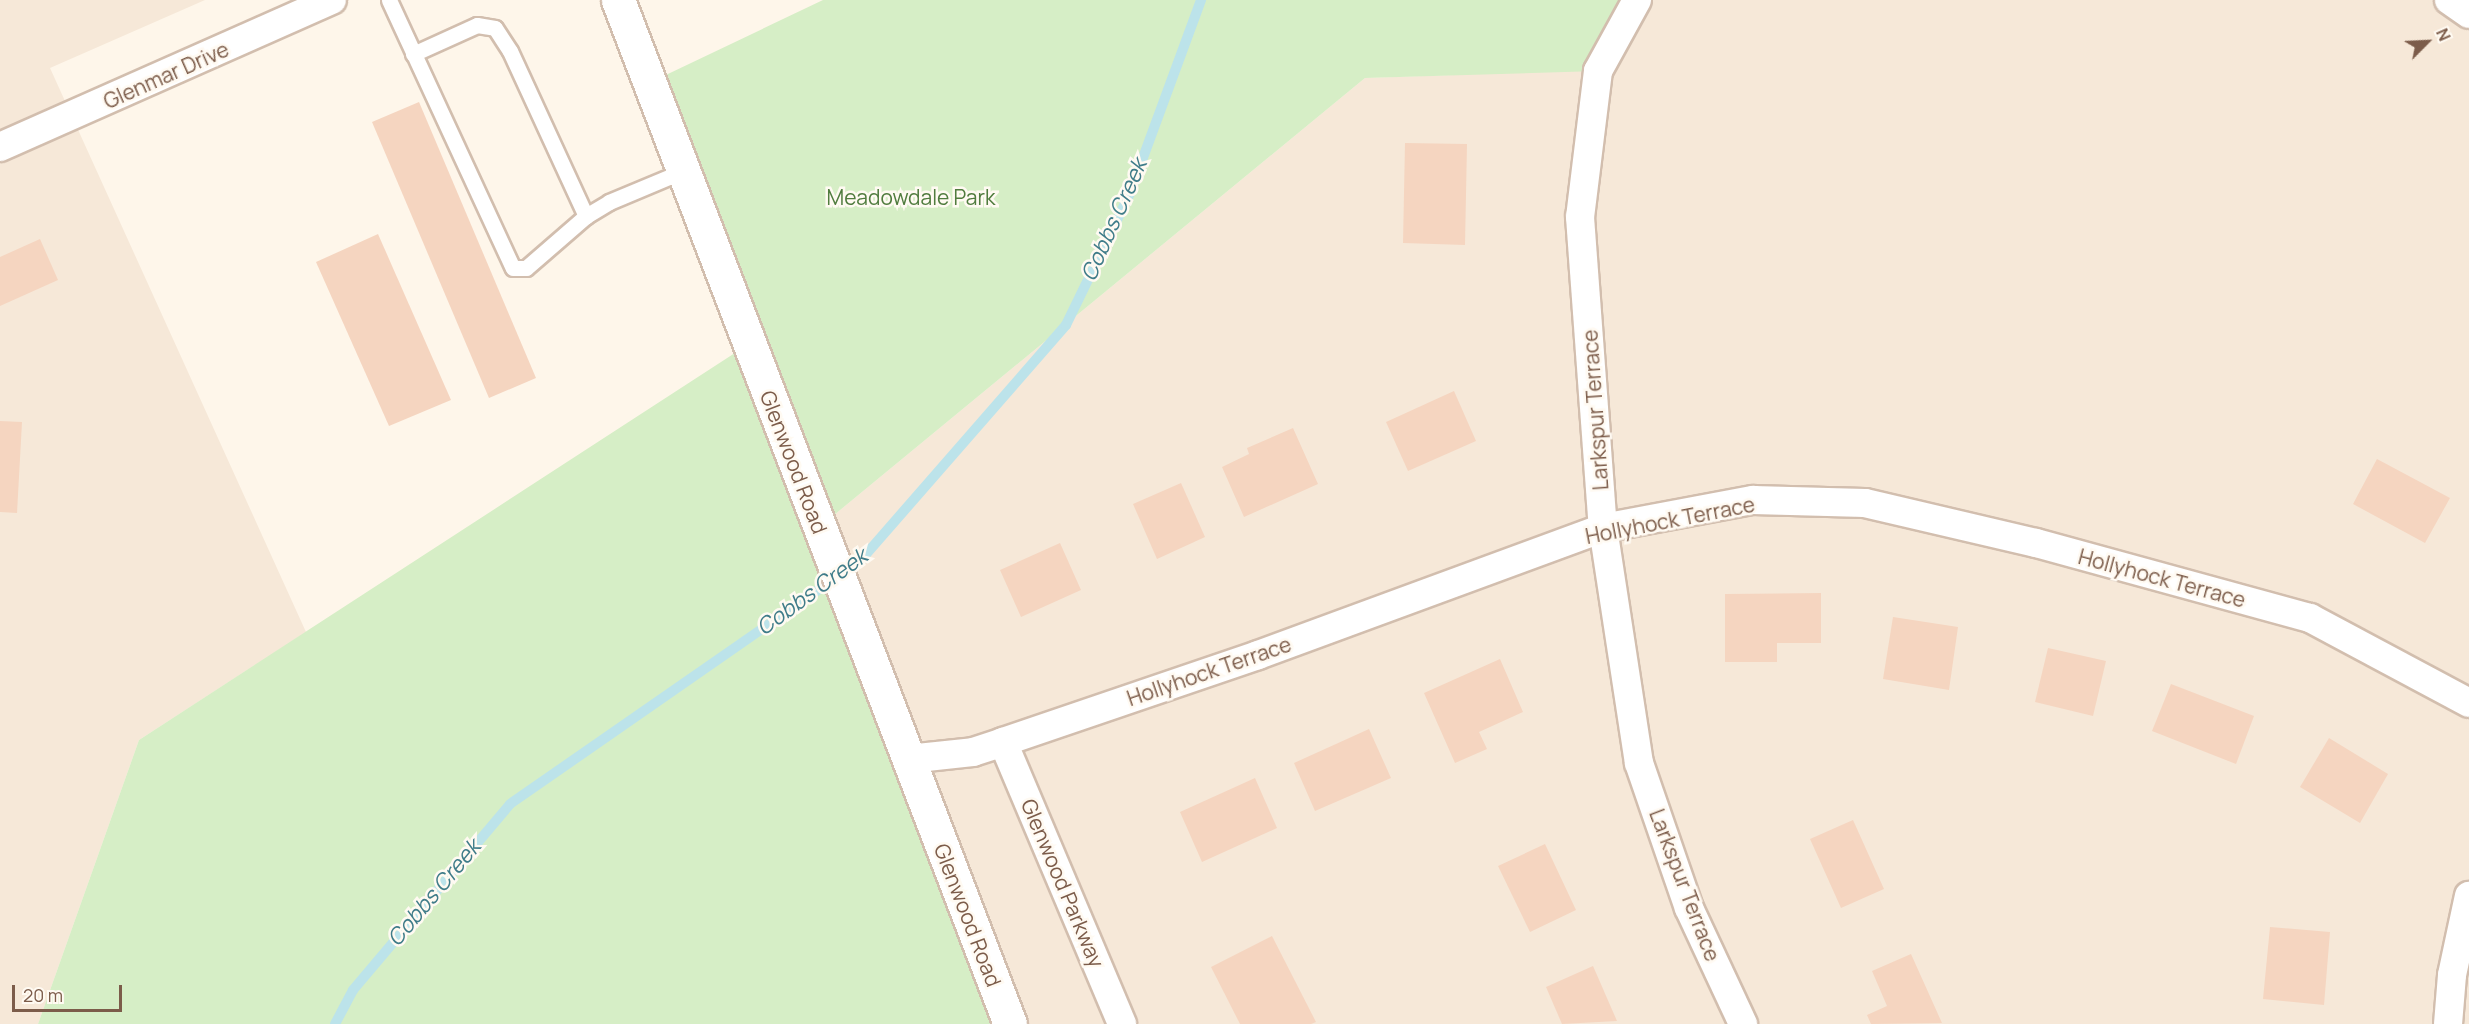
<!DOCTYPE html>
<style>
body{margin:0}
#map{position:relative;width:2469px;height:1024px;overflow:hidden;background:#fef6ea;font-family:Manrope,sans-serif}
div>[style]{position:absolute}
.residential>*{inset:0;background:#f6e8d8}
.green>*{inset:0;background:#d6eec6}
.stream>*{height:10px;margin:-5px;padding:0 5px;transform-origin:5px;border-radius:5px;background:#bce3ea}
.building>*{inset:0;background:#f5d5c0}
.roads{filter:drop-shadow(2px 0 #d2beae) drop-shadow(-2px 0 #d2beae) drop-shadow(0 2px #d2beae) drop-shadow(0 -2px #d2beae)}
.lane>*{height:15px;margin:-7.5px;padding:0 7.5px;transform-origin:7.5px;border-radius:7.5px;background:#fff}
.street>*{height:28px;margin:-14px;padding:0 14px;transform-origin:14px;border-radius:14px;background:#fff}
.secondary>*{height:33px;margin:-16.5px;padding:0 16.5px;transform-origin:16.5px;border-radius:16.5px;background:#fff}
span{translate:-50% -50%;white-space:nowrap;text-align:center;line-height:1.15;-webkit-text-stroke:5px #fffaf2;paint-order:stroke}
.street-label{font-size:21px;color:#7c5c4a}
.park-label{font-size:21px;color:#507c3e}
.water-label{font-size:22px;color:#3f7c89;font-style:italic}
.north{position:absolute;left:2397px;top:12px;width:60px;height:60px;-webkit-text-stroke:4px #fffaf2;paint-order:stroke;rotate:66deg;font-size:16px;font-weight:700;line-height:24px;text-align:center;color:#7c5c4a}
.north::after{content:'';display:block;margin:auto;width:21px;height:27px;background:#7c5c4a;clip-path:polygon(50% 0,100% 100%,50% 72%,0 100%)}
.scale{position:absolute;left:12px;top:985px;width:110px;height:27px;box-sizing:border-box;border:3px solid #7c5c4a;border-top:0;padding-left:8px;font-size:18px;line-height:21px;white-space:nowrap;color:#7c5c4a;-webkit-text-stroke:4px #fffaf2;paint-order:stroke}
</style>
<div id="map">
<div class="residential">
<i style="clip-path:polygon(0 0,205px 0,50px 68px,306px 632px,139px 740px,38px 1024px,0 1024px)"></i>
<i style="clip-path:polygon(1637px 0,2469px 0,2469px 1024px,1020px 1024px,828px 520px,1365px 78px,1455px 75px)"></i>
</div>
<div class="green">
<i style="clip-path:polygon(823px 0,1637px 0,1598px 71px,1365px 78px,828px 520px,1020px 1024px,38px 1024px,139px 740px,758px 338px,649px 83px)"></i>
</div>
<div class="stream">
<i style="left:335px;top:1024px;width:38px;rotate:-62deg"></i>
<i style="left:353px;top:990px;width:243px;rotate:-49.8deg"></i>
<i style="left:510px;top:804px;width:427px;rotate:-34.8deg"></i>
<i style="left:861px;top:560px;width:312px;rotate:-48.9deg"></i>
<i style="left:1066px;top:325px;width:147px;rotate:-64.1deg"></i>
<i style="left:1130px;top:193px;width:206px;rotate:-69.8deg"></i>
</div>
<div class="building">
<i style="clip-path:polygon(419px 102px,536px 378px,489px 398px,372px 122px)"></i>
<i style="clip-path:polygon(1405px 143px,1467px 144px,1465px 245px,1403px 243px)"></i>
<i style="clip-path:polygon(378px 234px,451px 400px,389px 426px,316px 262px)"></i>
<i style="clip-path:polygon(40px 239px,58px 280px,0 306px,0 257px)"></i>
<i style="clip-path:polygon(1454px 391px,1476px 441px,1408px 471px,1386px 422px)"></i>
<i style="clip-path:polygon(0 421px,22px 422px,17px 513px,0 512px)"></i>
<i style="clip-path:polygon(1293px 428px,1318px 484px,1244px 517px,1222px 467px,1249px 454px,1247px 448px)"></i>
<i style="clip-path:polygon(2377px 459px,2450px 498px,2425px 543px,2353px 504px)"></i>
<i style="clip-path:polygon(1181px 483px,1205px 537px,1157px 559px,1133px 504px)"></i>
<i style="clip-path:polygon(1060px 543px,1081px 590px,1021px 617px,1000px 570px)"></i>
<i style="clip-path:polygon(1821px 593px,1821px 643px,1777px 643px,1777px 662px,1725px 662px,1725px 594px)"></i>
<i style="clip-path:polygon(1893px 617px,1958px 627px,1949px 690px,1883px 679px)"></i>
<i style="clip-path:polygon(2048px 648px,2106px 661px,2093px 716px,2035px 702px)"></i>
<i style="clip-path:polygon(1500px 659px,1523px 712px,1479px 732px,1487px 749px,1455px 763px,1424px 693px)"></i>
<i style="clip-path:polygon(2171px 684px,2254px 716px,2236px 764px,2152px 731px)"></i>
<i style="clip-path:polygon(1369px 729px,1391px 778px,1315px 811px,1294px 763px)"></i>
<i style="clip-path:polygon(2329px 738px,2388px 774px,2360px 823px,2300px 787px)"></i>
<i style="clip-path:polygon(1255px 778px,1277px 828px,1202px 862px,1180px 812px)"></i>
<i style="clip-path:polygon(1853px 820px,1884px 889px,1841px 908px,1810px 839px)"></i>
<i style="clip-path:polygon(1545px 844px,1576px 910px,1530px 932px,1498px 866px)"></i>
<i style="clip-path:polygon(2270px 927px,2330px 932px,2324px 1005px,2263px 999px)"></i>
<i style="clip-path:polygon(1272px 936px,1316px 1022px,1311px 1024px,1240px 1024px,1211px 967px)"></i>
<i style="clip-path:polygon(1911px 954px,1942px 1023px,1871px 1024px,1867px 1015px,1887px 1006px,1872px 971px)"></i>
<i style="clip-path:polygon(1593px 966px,1617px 1021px,1562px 1024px,1546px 987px)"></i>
</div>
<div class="roads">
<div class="lane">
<i style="left:389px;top:0;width:295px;rotate:65.2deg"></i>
<i style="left:513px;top:268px;width:13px"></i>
<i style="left:526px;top:268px;width:79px;rotate:-40.9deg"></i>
<i style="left:586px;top:216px;width:27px;rotate:-31deg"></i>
<i style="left:609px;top:202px;width:80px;rotate:-22.7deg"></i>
<i style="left:413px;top:54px;width:70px;rotate:-24.4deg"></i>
<i style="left:477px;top:25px;width:18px;rotate:9deg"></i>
<i style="left:495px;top:28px;width:27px;rotate:57deg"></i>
<i style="left:510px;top:51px;width:182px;rotate:65.3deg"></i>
</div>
<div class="street">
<i style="left:1637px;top:0;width:81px;rotate:118.8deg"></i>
<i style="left:1598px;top:71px;width:147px;rotate:97deg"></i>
<i style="left:1580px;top:217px;width:312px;rotate:85.8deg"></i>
<i style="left:1603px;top:528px;width:238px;rotate:81.3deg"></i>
<i style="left:1639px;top:763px;width:153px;rotate:71deg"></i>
<i style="left:1689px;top:908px;width:128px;rotate:65deg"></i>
<i style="left:2449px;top:0;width:24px;rotate:35deg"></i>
<i style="left:0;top:147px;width:363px;rotate:-23.9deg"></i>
<i style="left:1003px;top:742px;width:306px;rotate:67.1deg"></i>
<i style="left:908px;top:759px;width:65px;rotate:-6.1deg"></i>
<i style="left:973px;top:752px;width:32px;rotate:-18deg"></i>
<i style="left:1003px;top:742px;width:269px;rotate:-18.8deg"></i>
<i style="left:1258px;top:655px;width:368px;rotate:-20.2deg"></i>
<i style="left:1603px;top:528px;width:153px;rotate:-10.6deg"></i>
<i style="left:1753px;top:500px;width:112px;rotate:1.5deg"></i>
<i style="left:1865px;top:503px;width:176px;rotate:13.2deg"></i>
<i style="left:2036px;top:543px;width:284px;rotate:15.3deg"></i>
<i style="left:2310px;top:618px;width:180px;rotate:28.1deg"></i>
<i style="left:2448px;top:1024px;width:49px;rotate:-85.3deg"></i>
<i style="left:2452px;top:975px;width:81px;rotate:-77.9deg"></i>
</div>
<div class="secondary">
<i style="left:618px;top:0;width:1096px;rotate:69.05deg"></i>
</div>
</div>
<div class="street-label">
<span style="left:166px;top:75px;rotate:-24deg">Glenmar Drive</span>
<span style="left:1595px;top:410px;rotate:-94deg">Larkspur Terrace</span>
<span style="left:794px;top:462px;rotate:69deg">Glenwood Road</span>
<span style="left:1670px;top:520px;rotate:-11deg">Hollyhock Terrace</span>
<span style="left:2162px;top:578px;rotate:15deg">Hollyhock Terrace</span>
<span style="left:1209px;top:671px;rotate:-19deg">Hollyhock Terrace</span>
<span style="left:1063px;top:883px;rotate:67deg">Glenwood Parkway</span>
<span style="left:1685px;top:885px;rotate:69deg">Larkspur Terrace</span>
<span style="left:968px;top:915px;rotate:69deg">Glenwood Road</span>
</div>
<div class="park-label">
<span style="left:911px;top:197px">Meadowdale Park</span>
</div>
<div class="water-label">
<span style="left:1114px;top:220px;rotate:-66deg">Cobbs Creek</span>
<span style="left:812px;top:592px;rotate:-36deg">Cobbs Creek</span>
<span style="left:434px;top:893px;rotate:-50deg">Cobbs Creek</span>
</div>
<div class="north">N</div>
<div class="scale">20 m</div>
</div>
